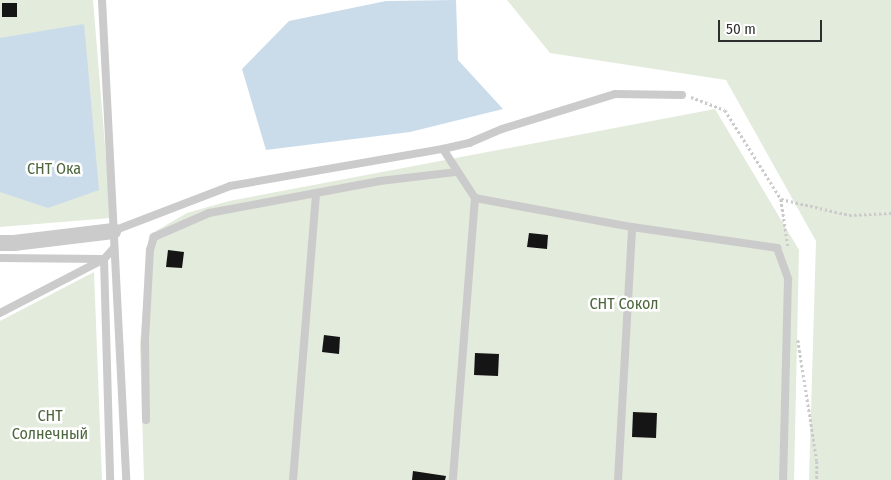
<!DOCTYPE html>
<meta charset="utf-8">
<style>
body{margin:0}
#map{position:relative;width:891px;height:480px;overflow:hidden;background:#fff;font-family:"Fira Sans Condensed",sans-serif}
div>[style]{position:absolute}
.green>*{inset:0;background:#e3ebdc}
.water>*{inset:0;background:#cadbea}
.building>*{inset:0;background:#151515}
.path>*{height:2.5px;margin-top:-1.25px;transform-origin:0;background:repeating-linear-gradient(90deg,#cbcbcb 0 2.5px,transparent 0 5px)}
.service>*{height:8px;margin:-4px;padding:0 4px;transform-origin:4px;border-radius:4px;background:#cbcbcb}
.minor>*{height:16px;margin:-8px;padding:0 8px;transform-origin:8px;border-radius:8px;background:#cbcbcb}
span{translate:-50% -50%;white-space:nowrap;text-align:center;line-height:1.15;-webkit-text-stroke:5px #fff;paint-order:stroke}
.park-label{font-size:16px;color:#4f673e}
.scale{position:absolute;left:718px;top:20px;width:104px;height:22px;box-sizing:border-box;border:2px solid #2e2e2e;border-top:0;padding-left:6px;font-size:15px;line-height:18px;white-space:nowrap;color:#2e2e2e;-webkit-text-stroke:4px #fff;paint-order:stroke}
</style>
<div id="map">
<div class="green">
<i style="clip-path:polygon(0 0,93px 0,111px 218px,0 227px)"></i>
<i style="clip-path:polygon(507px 0,891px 0,891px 480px,809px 480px,816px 241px,726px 80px,550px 53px)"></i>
<i style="clip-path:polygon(715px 109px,799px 250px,794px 480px,144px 480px,140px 345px,149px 235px,187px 213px,229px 201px)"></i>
<i style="clip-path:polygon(94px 272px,102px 480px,0 480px,0 321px)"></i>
</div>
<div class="water">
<i style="clip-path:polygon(456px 0,458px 60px,503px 109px,410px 132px,266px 150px,242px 69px,289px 21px,386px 1px)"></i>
<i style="clip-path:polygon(84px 24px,99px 190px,48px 208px,0 192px,0 38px)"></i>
</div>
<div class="building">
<i style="clip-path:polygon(2px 3px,17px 3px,17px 17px,2px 17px)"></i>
<i style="clip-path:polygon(529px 233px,548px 235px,547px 249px,527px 247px)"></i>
<i style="clip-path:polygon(168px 250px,184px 252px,182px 268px,166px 267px)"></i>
<i style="clip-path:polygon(324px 335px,340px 337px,339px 354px,322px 352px)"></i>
<i style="clip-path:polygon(475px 353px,499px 354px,498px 376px,474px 375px)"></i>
<i style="clip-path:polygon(633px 412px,657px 413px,656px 438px,632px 437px)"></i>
<i style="clip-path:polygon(413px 471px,446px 476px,445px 480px,412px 480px)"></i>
</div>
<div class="path">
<i style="left:691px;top:97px;width:36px;rotate:21deg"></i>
<i style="left:725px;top:110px;width:105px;rotate:57.8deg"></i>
<i style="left:781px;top:199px;width:70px;rotate:13.2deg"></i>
<i style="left:849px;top:215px;width:42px;rotate:-2.7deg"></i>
<i style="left:781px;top:199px;width:48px;rotate:81.5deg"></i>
<i style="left:798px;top:340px;width:122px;rotate:81.1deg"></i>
<i style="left:817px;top:461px;width:19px;rotate:90deg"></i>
</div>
<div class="service">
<i style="left:102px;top:0;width:481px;rotate:87.1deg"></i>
<i style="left:443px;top:149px;width:27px;rotate:-13deg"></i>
<i style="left:469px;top:143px;width:36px;rotate:-23deg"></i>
<i style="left:502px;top:129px;width:118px;rotate:-17.2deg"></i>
<i style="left:615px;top:94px;width:67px;rotate:0.9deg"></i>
<i style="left:475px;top:198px;width:160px;rotate:10.5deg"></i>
<i style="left:632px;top:227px;width:147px;rotate:8.2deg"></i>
<i style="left:777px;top:248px;width:33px;rotate:70deg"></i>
<i style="left:788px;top:279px;width:201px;rotate:91.4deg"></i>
<i style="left:113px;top:231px;width:125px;rotate:-21deg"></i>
<i style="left:230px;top:186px;width:216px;rotate:-9.9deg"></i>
<i style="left:443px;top:149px;width:59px;rotate:56.9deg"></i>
<i style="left:475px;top:198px;width:283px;rotate:94.5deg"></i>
<i style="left:0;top:258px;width:104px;rotate:0.6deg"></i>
<i style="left:104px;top:259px;width:221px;rotate:88.4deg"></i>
<i style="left:0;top:313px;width:117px;rotate:-27.4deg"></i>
<i style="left:104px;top:259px;width:15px;rotate:-48deg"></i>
<i style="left:146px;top:420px;width:79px;rotate:-90.7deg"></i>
<i style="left:145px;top:341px;width:91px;rotate:-86.9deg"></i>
<i style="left:150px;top:250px;width:14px;rotate:-73deg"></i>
<i style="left:154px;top:237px;width:60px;rotate:-23.6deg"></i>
<i style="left:209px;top:213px;width:174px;rotate:-10.6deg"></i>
<i style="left:380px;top:181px;width:78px;rotate:-6.7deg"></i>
<i style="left:293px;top:480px;width:288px;rotate:-85.4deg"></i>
<i style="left:618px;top:480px;width:253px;rotate:-86.8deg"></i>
</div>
<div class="minor">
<i style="left:0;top:243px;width:14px"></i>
<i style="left:14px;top:243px;width:100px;rotate:-6.9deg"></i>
</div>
<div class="park-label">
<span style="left:54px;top:169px">СНТ Ока</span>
<span style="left:624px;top:304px">СНТ Сокол</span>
<span style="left:50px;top:425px">СНТ<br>Солнечный</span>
</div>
<div class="scale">50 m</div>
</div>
